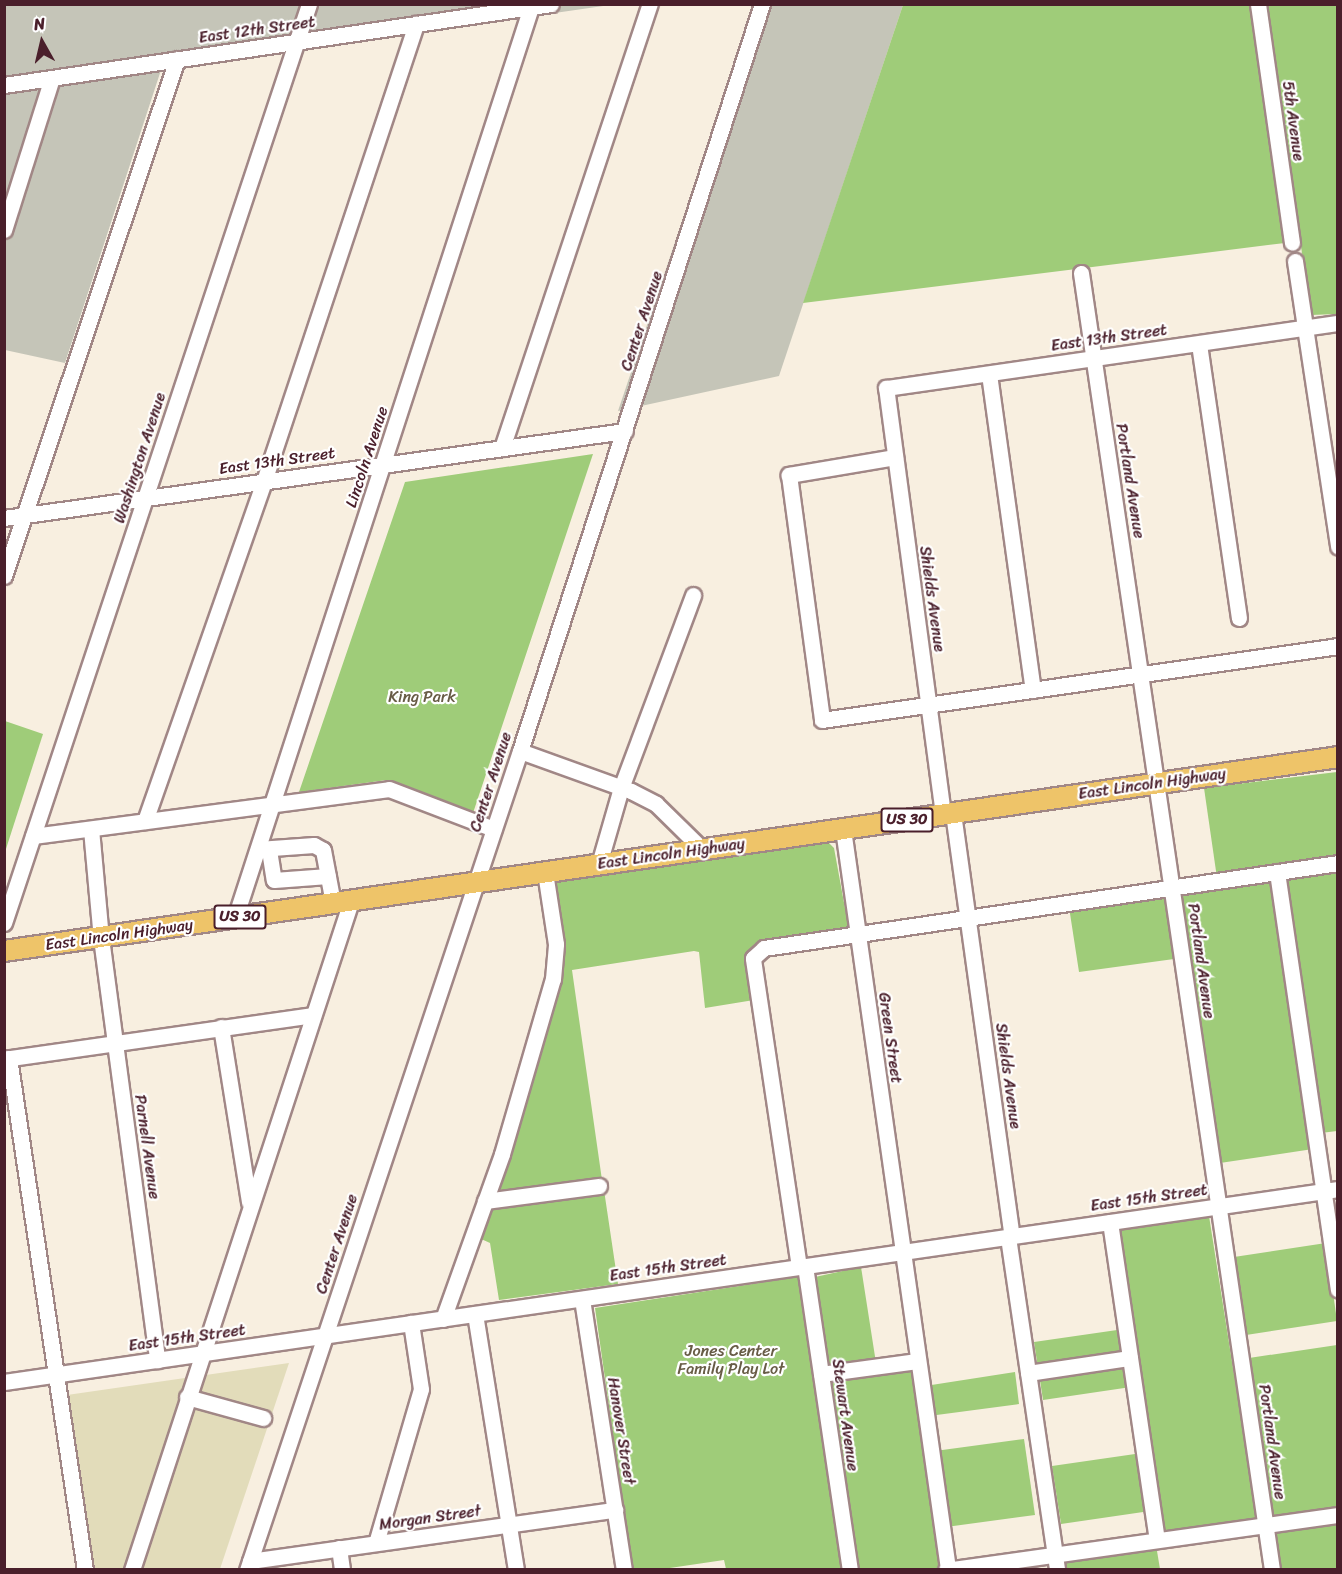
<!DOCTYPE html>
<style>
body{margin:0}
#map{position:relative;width:1342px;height:1574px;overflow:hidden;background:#f8efe0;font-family:Sriracha,sans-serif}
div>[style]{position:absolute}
.built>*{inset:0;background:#e2dcba}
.industrial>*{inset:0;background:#c5c5b8}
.green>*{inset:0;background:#9fcc79}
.roads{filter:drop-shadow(2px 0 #a18786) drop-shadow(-2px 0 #a18786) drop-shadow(0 2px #a18786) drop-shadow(0 -2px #a18786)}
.minor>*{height:15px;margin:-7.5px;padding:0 7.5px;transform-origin:7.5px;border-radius:7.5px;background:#fff}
.major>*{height:20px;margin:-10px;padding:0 10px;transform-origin:10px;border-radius:10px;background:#eec469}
span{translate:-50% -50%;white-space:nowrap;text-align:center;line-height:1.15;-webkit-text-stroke:4.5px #fff;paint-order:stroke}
.shield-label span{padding:2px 4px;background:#fff;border:2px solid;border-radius:4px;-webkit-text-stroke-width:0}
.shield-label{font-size:15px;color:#4a1f2b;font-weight:700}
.street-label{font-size:16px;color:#4a1f2b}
.park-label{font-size:16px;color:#685c46}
.frame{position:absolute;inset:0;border:6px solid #4a1f2b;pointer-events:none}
.north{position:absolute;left:12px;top:12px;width:60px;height:60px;-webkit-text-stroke:4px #fff;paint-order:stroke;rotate:352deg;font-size:16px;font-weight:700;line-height:24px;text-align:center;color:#4a1f2b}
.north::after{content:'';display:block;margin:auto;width:21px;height:27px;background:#4a1f2b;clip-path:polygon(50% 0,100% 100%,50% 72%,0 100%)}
</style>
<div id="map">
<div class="built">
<i style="clip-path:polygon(289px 1363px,220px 1569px,91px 1569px,67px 1395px)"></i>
</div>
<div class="industrial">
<i style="clip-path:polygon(5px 5px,610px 5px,161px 70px,65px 363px,5px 350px)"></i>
<i style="clip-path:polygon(755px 5px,903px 5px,779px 376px,618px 411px)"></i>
</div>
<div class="green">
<i style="clip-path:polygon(903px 5px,1251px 5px,1285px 243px,803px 303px)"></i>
<i style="clip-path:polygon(1266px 5px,1337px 5px,1337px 314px,1311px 315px)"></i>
<i style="clip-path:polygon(593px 454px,473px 813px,387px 780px,299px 792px,405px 482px)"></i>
<i style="clip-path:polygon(5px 721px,43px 734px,5px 852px,4px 721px)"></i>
<i style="clip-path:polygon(1337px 772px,1337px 860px,1217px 878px,1204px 788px)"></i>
<i style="clip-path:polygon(828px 842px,834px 848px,849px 930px,762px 944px,754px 1000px,705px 1008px,699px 952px,694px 951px,572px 970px,602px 1180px,495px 1194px,560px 969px,552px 882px)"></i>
<i style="clip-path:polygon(1337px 868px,1337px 1131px,1321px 1133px,1282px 877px)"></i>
<i style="clip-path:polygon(1270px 877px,1313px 1149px,1220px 1163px,1180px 894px)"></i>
<i style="clip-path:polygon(1164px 895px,1174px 959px,1079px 972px,1069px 907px)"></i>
<i style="clip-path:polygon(604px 1190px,618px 1284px,499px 1300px,490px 1243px,479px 1238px,489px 1205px)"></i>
<i style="clip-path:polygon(1209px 1216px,1257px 1520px,1163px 1534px,1116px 1230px)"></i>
<i style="clip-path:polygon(1326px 1243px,1337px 1321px,1246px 1335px,1234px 1257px)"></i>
<i style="clip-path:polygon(861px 1267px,876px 1363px,827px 1370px,815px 1277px)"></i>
<i style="clip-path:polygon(798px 1277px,842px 1569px,726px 1569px,724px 1560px,663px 1569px,632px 1569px,595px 1308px)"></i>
<i style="clip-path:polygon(1124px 1329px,1128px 1356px,1038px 1368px,1034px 1342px)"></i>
<i style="clip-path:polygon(1337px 1345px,1337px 1509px,1273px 1519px,1249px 1358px)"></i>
<i style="clip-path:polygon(1128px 1363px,1131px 1387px,1043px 1400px,1039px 1374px)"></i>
<i style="clip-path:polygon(913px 1368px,941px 1568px,857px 1569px,830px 1383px,844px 1377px)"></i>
<i style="clip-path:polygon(1015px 1372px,1019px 1404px,929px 1416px,925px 1386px)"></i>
<i style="clip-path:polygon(1024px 1439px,1035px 1515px,946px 1527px,935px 1451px)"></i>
<i style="clip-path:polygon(1142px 1453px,1150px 1511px,1061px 1524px,1052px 1466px)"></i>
<i style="clip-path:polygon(1337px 1518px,1337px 1569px,1280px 1569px,1274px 1527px)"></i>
<i style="clip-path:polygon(1156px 1545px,1160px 1569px,1067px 1569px,1065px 1559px)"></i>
</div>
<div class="roads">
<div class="minor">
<i style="left:1258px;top:4px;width:241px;rotate:81.9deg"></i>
<i style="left:4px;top:85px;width:553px;rotate:-8.42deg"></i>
<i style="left:4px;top:230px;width:159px;rotate:-72.5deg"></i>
<i style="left:1295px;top:261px;width:289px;rotate:81.4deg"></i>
<i style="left:1081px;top:273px;width:1311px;rotate:81.62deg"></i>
<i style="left:1199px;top:344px;width:277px;rotate:81.7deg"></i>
<i style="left:989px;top:374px;width:319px;rotate:82.1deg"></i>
<i style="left:502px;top:448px;width:468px;rotate:-71.6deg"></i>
<i style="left:895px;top:457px;width:108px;rotate:170.4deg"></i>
<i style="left:789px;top:475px;width:247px;rotate:82.3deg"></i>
<i style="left:822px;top:720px;width:521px;rotate:-8.16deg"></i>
<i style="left:4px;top:518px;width:627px;rotate:-7.98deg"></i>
<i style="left:4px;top:576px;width:545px;rotate:-71.5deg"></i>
<i style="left:520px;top:751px;width:118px;rotate:19.8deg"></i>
<i style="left:631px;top:791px;width:28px;rotate:27deg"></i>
<i style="left:656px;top:804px;width:64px;rotate:44.4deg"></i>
<i style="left:953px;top:813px;width:427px;rotate:82.1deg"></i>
<i style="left:943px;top:814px;width:430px;rotate:-97.6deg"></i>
<i style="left:886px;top:388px;width:457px;rotate:-8.2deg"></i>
<i style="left:145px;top:821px;width:360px;rotate:-70.7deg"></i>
<i style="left:264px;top:481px;width:482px;rotate:-71.6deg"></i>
<i style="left:91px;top:829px;width:109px;rotate:84.8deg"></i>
<i style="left:101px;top:938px;width:426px;rotate:82.4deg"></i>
<i style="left:843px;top:829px;width:747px;rotate:81.92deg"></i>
<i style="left:33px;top:836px;width:359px;rotate:-7.5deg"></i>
<i style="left:389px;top:789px;width:112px;rotate:20.9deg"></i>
<i style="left:258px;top:849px;width:56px;rotate:-4.1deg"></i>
<i style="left:314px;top:845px;width:10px;rotate:29deg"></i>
<i style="left:323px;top:850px;width:54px;rotate:79.3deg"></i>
<i style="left:269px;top:850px;width:30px;rotate:81deg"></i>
<i style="left:274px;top:880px;width:54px;rotate:-4.2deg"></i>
<i style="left:599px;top:864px;width:79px;rotate:-73.9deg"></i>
<i style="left:621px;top:788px;width:206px;rotate:-69.5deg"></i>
<i style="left:1277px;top:872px;width:422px;rotate:81.7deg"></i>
<i style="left:235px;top:918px;width:958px;rotate:-72deg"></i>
<i style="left:4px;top:923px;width:968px;rotate:-71.64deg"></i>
<i style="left:221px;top:1027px;width:177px;rotate:80.9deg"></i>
<i style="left:9px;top:1058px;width:518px;rotate:81.56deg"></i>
<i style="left:4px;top:1059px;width:312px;rotate:-8.1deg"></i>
<i style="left:485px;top:1201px;width:115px;rotate:-7.5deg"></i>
<i style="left:1110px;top:1222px;width:321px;rotate:81.6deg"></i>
<i style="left:1008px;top:1237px;width:337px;rotate:81.6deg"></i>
<i style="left:805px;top:1266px;width:307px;rotate:81.6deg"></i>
<i style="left:799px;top:1267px;width:312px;rotate:-98.5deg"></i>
<i style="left:753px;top:958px;width:15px;rotate:-42deg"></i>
<i style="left:764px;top:948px;width:580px;rotate:-8.42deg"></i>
<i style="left:582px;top:1299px;width:274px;rotate:81.2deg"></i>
<i style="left:475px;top:1314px;width:259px;rotate:80.9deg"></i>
<i style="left:443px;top:1319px;width:175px;rotate:-70.3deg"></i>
<i style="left:502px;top:1154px;width:182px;rotate:-73.8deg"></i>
<i style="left:553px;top:979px;width:35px;rotate:-85deg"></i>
<i style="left:556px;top:944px;width:73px;rotate:-98.7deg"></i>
<i style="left:1028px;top:1373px;width:103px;rotate:-8.4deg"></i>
<i style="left:821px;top:1374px;width:97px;rotate:-7.7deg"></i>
<i style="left:4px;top:1382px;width:1348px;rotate:-8.23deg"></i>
<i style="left:187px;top:1397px;width:79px;rotate:15.4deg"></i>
<i style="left:376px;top:1543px;width:160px;rotate:-73.7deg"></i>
<i style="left:421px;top:1389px;width:67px;rotate:-98.6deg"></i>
<i style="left:339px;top:1548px;width:22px;rotate:82deg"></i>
<i style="left:250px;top:1561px;width:369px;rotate:-8deg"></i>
<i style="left:132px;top:1570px;width:704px;rotate:-71.87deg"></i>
<i style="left:247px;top:1570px;width:863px;rotate:-71.57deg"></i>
<i style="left:520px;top:751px;width:785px;rotate:-72.05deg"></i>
<i style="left:946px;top:1570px;width:396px;rotate:-8deg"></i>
</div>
<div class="major">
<i style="left:4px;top:951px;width:1348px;rotate:-8.27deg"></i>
</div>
</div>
<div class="shield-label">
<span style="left:907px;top:820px">US 30</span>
<span style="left:240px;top:917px">US 30</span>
</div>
<div class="street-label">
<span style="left:257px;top:30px;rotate:-8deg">East 12th Street</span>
<span style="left:1293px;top:121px;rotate:82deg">5th Avenue</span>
<span style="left:642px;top:321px;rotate:-72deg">Center Avenue</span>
<span style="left:1109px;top:338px;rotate:-8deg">East 13th Street</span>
<span style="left:367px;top:457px;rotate:-72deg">Lincoln Avenue</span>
<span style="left:140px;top:458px;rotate:-72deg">Washington Avenue</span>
<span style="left:277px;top:461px;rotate:-8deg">East 13th Street</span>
<span style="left:1130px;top:481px;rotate:81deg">Portland Avenue</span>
<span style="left:932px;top:599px;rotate:82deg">Shields Avenue</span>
<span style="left:491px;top:782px;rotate:-72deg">Center Avenue</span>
<span style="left:1152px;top:784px;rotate:-8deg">East Lincoln Highway</span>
<span style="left:671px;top:854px;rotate:-8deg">East Lincoln Highway</span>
<span style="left:119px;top:935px;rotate:-8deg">East Lincoln Highway</span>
<span style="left:1201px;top:961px;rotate:82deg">Portland Avenue</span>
<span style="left:890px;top:1038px;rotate:82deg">Green Street</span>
<span style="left:1008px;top:1076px;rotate:82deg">Shields Avenue</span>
<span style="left:147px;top:1147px;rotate:82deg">Parnell Avenue</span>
<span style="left:1149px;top:1198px;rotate:-8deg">East 15th Street</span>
<span style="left:337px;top:1244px;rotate:-72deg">Center Avenue</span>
<span style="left:668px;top:1268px;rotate:-8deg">East 15th Street</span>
<span style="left:187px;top:1338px;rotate:-8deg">East 15th Street</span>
<span style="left:845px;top:1415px;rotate:82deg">Stewart Avenue</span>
<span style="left:621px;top:1431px;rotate:81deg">Hanover Street</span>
<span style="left:1272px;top:1442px;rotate:82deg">Portland Avenue</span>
<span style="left:430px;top:1518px;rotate:-8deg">Morgan Street</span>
</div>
<div class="park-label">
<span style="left:422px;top:697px">King Park</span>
<span style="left:731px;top:1360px">Jones Center<br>Family Play Lot</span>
</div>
<div class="frame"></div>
<div class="north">N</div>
</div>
